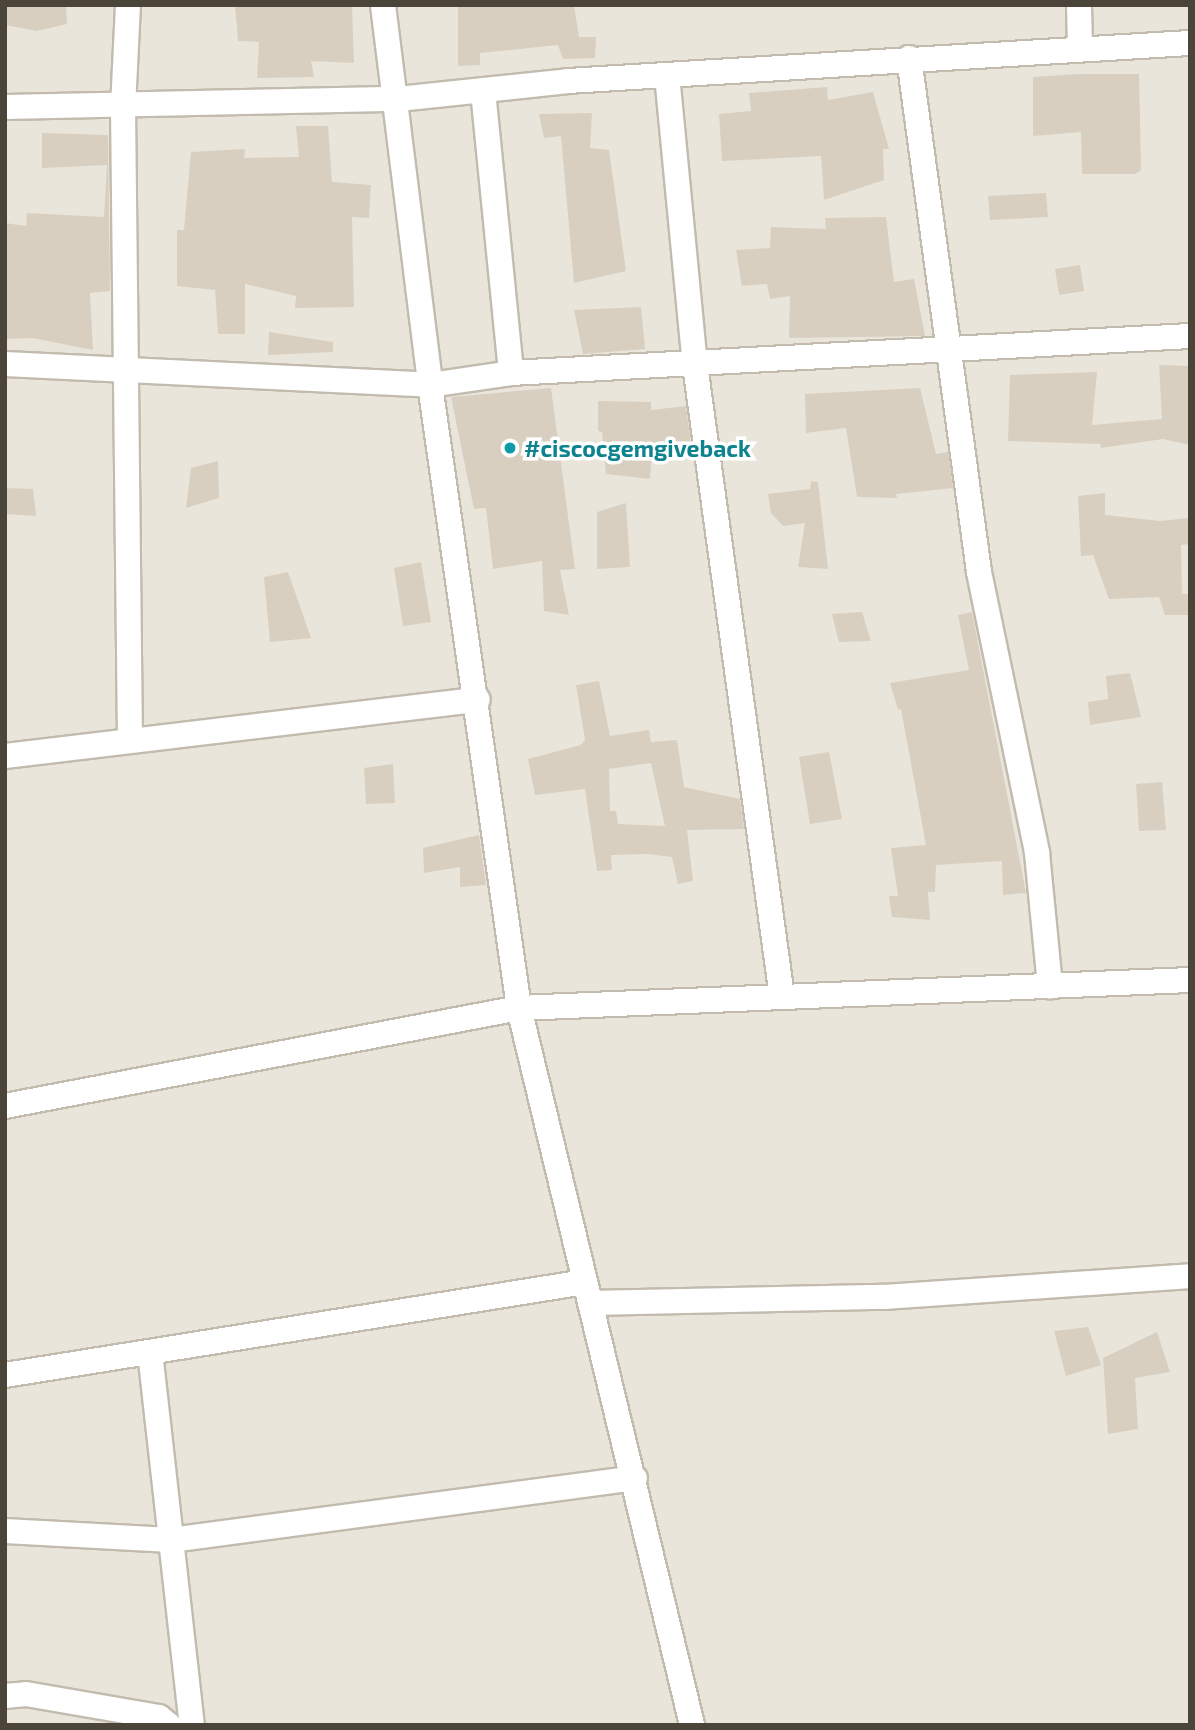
<!DOCTYPE html>
<style>
body{margin:0}
#map{position:relative;width:1195px;height:1730px;overflow:hidden;background:#f6f3ec;font-family:"Exo 2",sans-serif}
div>[style]{position:absolute}
.residential>*{inset:0;background:#eae5da}
.building>*{inset:0;background:#d8cfc1}
.roads{filter:drop-shadow(2px 0 #c2bbae) drop-shadow(-2px 0 #c2bbae) drop-shadow(0 2px #c2bbae) drop-shadow(0 -2px #c2bbae)}
.street>*{height:24px;margin:-12px;padding:0 12px;transform-origin:12px;border-radius:12px;background:#fff}
.dots>*{width:19px;height:19px;translate:-50% -50%;box-sizing:border-box;border:4px solid #fff;border-radius:50%}
span{translate:-50% -50%;white-space:nowrap;text-align:center;line-height:1.15;-webkit-text-stroke:7px #fff;paint-order:stroke}
.culture-label{font-size:23px;color:#0d838f;font-weight:700}
.left{translate:0 -50%;text-align:left}
.frame{position:absolute;inset:0;border:7px solid #4b4439;pointer-events:none}
</style>
<div id="map">
<div class="residential">
<i style="clip-path:polygon(5px 5px,1190px 5px,1190px 1725px,5px 1725px)"></i>
</div>
<div class="building">
<i style="clip-path:polygon(5px 5px,66px 5px,67px 24px,37px 31px,5px 25px)"></i>
<i style="clip-path:polygon(235px 5px,352px 5px,354px 63px,311px 61px,314px 77px,257px 78px,259px 42px,238px 41px)"></i>
<i style="clip-path:polygon(458px 5px,574px 5px,579px 37px,596px 37px,595px 58px,563px 59px,558px 45px,480px 53px,480px 65px,458px 66px)"></i>
<i style="clip-path:polygon(1079px 74px,1139px 74px,1141px 170px,1135px 174px,1082px 174px,1081px 132px,1033px 136px,1033px 77px)"></i>
<i style="clip-path:polygon(827px 87px,828px 100px,873px 92px,889px 149px,883px 149px,884px 180px,824px 200px,821px 156px,722px 161px,719px 114px,751px 111px,749px 93px)"></i>
<i style="clip-path:polygon(592px 113px,590px 148px,609px 150px,626px 271px,574px 283px,561px 136px,544px 138px,539px 114px)"></i>
<i style="clip-path:polygon(296px 126px,328px 126px,332px 182px,371px 185px,369px 218px,352px 217px,354px 307px,295px 308px,296px 296px,245px 284px,245px 334px,218px 334px,215px 290px,177px 286px,177px 230px,184px 230px,191px 152px,245px 149px,244px 158px,299px 157px)"></i>
<i style="clip-path:polygon(42px 133px,108px 135px,110px 291px,90px 293px,93px 350px,33px 338px,5px 339px,5px 223px,26px 226px,27px 213px,104px 217px,107px 165px,42px 168px)"></i>
<i style="clip-path:polygon(1046px 193px,1048px 217px,990px 220px,988px 196px)"></i>
<i style="clip-path:polygon(886px 217px,894px 282px,914px 279px,925px 336px,789px 338px,790px 296px,770px 299px,767px 284px,742px 286px,736px 250px,770px 248px,771px 227px,826px 229px,825px 218px)"></i>
<i style="clip-path:polygon(1080px 265px,1084px 291px,1059px 295px,1055px 269px)"></i>
<i style="clip-path:polygon(641px 307px,645px 349px,583px 354px,574px 310px)"></i>
<i style="clip-path:polygon(269px 332px,333px 342px,333px 352px,268px 355px)"></i>
<i style="clip-path:polygon(1159px 365px,1190px 366px,1190px 445px,1163px 439px,1101px 448px,1100px 444px,1008px 441px,1010px 375px,1097px 372px,1092px 425px,1162px 419px)"></i>
<i style="clip-path:polygon(551px 388px,575px 569px,560px 570px,569px 615px,544px 611px,542px 561px,493px 569px,486px 508px,474px 509px,451px 397px)"></i>
<i style="clip-path:polygon(920px 388px,936px 454px,948px 452px,953px 488px,896px 494px,897px 498px,857px 497px,846px 428px,806px 433px,805px 394px)"></i>
<i style="clip-path:polygon(598px 401px,651px 402px,651px 410px,686px 406px,691px 445px,652px 450px,650px 479px,606px 474px,602px 432px,598px 431px)"></i>
<i style="clip-path:polygon(218px 461px,219px 498px,186px 508px,191px 468px)"></i>
<i style="clip-path:polygon(811px 481px,818px 482px,828px 569px,798px 567px,805px 523px,783px 526px,771px 513px,768px 494px,810px 489px)"></i>
<i style="clip-path:polygon(5px 488px,33px 489px,36px 516px,5px 514px)"></i>
<i style="clip-path:polygon(1105px 493px,1105px 515px,1160px 521px,1190px 518px,1190px 544px,1181px 545px,1182px 594px,1190px 594px,1190px 615px,1165px 615px,1159px 597px,1109px 599px,1093px 555px,1081px 556px,1078px 496px)"></i>
<i style="clip-path:polygon(626px 503px,630px 567px,597px 569px,597px 512px)"></i>
<i style="clip-path:polygon(421px 562px,431px 622px,403px 626px,394px 568px)"></i>
<i style="clip-path:polygon(288px 572px,311px 638px,270px 642px,264px 577px)"></i>
<i style="clip-path:polygon(862px 612px,871px 641px,839px 642px,832px 614px)"></i>
<i style="clip-path:polygon(972px 612px,1026px 893px,1003px 895px,1002px 861px,936px 865px,935px 892px,928px 892px,930px 920px,892px 917px,889px 896px,898px 896px,891px 848px,926px 845px,901px 709px,898px 710px,890px 683px,969px 670px,958px 615px)"></i>
<i style="clip-path:polygon(1130px 673px,1141px 717px,1090px 725px,1088px 702px,1108px 699px,1106px 676px)"></i>
<i style="clip-path:polygon(evenodd,599px 681px,610px 736px,649px 730px,651px 742px,677px 740px,684px 787px,740px 799px,744px 829px,687px 830px,693px 881px,678px 884px,672px 857px,647px 854px,611px 855px,612px 870px,597px 871px,585px 789px,535px 795px,528px 759px,581px 745px,585px 740px,576px 685px,599px 681px,651px 763px,665px 826px,618px 824px,616px 811px,610px 811px,609px 769px,651px 763px)"></i>
<i style="clip-path:polygon(829px 752px,842px 819px,810px 824px,799px 757px)"></i>
<i style="clip-path:polygon(393px 764px,395px 803px,366px 804px,364px 768px)"></i>
<i style="clip-path:polygon(1162px 782px,1166px 830px,1139px 831px,1136px 784px)"></i>
<i style="clip-path:polygon(479px 835px,486px 885px,460px 887px,460px 867px,424px 873px,423px 848px)"></i>
<i style="clip-path:polygon(1088px 1327px,1101px 1365px,1066px 1376px,1054px 1331px)"></i>
<i style="clip-path:polygon(1157px 1332px,1170px 1372px,1135px 1378px,1138px 1429px,1108px 1434px,1103px 1358px)"></i>
</div>
<div class="roads">
<div class="street">
<i style="left:128px;top:5px;width:101px;rotate:92.8deg"></i>
<i style="left:123px;top:106px;width:635px;rotate:89.37deg"></i>
<i style="left:383px;top:5px;width:383px;rotate:82.9deg"></i>
<i style="left:430px;top:385px;width:629px;rotate:81.87deg"></i>
<i style="left:519px;top:1008px;width:738px;rotate:76.43deg"></i>
<i style="left:1079px;top:5px;width:42px;rotate:88.6deg"></i>
<i style="left:909px;top:58px;width:519px;rotate:82.24deg"></i>
<i style="left:979px;top:572px;width:287px;rotate:78.3deg"></i>
<i style="left:1037px;top:853px;width:134px;rotate:84.4deg"></i>
<i style="left:667px;top:75px;width:291px;rotate:84.5deg"></i>
<i style="left:695px;top:365px;width:638px;rotate:82.16deg"></i>
<i style="left:483px;top:91px;width:283px;rotate:84.3deg"></i>
<i style="left:5px;top:107px;width:393px;rotate:-1.2deg"></i>
<i style="left:398px;top:99px;width:171px;rotate:-6deg"></i>
<i style="left:568px;top:81px;width:623px;rotate:-3.5deg"></i>
<i style="left:5px;top:364px;width:426px;rotate:2.8deg"></i>
<i style="left:430px;top:385px;width:82px;rotate:-8.4deg"></i>
<i style="left:511px;top:373px;width:680px;rotate:-3.12deg"></i>
<i style="left:5px;top:756px;width:476px;rotate:-6.8deg"></i>
<i style="left:5px;top:1106px;width:523px;rotate:-10.79deg"></i>
<i style="left:519px;top:1008px;width:672px;rotate:-2.39deg"></i>
<i style="left:590px;top:1303px;width:294px;rotate:-1.2deg"></i>
<i style="left:884px;top:1297px;width:307px;rotate:-3.9deg"></i>
<i style="left:150px;top:1352px;width:375px;rotate:83.6deg"></i>
<i style="left:5px;top:1375px;width:587px;rotate:-9.11deg"></i>
<i style="left:5px;top:1531px;width:166px;rotate:3.1deg"></i>
<i style="left:171px;top:1540px;width:468px;rotate:-7.6deg"></i>
<i style="left:5px;top:1696px;width:21px;rotate:-5deg"></i>
<i style="left:26px;top:1694px;width:135px;rotate:9.8deg"></i>
<i style="left:159px;top:1717px;width:13px;rotate:39deg"></i>
</div>
</div>
<div class="dots">
<i style="left:510px;top:448px;background:#0f9aa8"></i>
</div>
<div class="culture-label">
<span class="left" style="left:524px;top:448px">#ciscocgemgiveback</span>
</div>
<div class="frame"></div>
</div>
